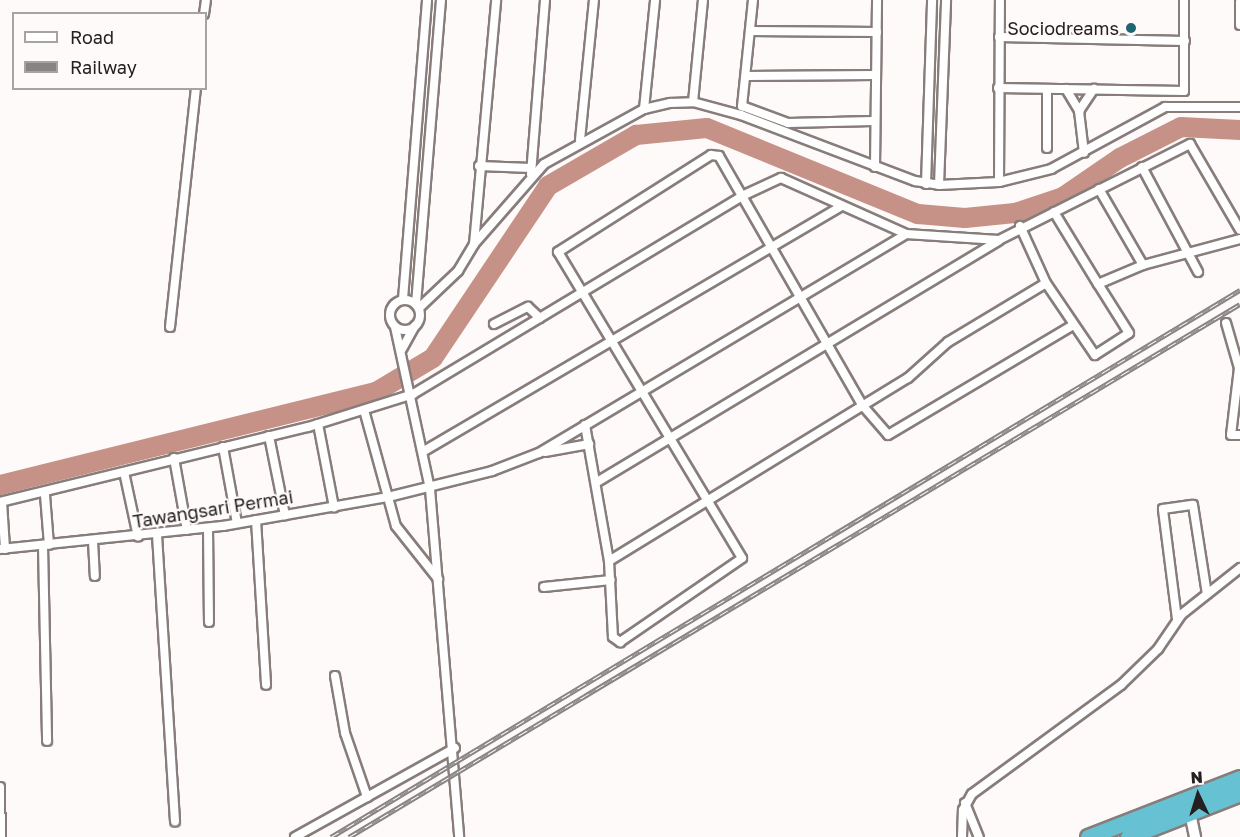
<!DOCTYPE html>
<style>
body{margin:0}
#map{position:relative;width:1240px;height:837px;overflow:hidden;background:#fefaf9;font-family:"Golos Text",sans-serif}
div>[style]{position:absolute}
.river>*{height:20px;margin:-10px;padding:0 10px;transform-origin:10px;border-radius:10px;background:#c69287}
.roads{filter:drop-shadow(2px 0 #877d7b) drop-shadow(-2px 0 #877d7b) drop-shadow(0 2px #877d7b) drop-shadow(0 -2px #877d7b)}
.minor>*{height:8px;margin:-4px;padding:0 4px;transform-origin:4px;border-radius:4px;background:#fff}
.minor>.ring{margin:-4px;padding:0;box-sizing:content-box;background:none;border:8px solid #fff;border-radius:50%}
.tertiary>*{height:10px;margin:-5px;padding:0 5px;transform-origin:5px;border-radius:5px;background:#fff}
.trunk>*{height:15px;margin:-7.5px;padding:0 7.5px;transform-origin:7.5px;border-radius:7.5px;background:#66c2d2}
.rail>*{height:5px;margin-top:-2.5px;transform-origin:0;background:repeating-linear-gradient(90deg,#fefaf9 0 9px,#888483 0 18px);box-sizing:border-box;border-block:2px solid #888483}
.dots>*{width:16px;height:16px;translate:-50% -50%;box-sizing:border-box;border:3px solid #fefaf9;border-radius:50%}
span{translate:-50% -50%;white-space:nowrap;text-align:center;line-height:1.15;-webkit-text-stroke:4.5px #fefaf9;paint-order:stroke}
.poi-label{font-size:18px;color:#24201f}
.right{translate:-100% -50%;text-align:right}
.street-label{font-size:18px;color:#24201f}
.legend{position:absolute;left:12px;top:12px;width:195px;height:78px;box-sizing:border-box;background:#fefaf9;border:2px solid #a7a3a2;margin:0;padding:8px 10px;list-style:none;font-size:18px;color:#24201f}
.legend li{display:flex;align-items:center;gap:12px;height:30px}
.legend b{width:30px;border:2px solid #a7a3a2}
.north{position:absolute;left:1168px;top:765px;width:60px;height:60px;-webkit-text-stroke:4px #fefaf9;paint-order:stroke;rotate:356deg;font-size:16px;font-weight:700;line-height:24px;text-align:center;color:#24201f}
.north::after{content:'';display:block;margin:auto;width:21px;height:27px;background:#24201f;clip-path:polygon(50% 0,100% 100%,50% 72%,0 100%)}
</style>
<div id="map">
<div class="river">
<i style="left:0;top:485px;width:387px;rotate:-13.9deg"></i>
<i style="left:376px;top:392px;width:66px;rotate:-30.8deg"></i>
<i style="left:433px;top:358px;width:207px;rotate:-56.2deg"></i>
<i style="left:548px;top:186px;width:102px;rotate:-30.1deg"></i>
<i style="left:636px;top:135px;width:71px;rotate:-5.6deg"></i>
<i style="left:707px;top:128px;width:228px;rotate:22.2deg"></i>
<i style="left:918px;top:214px;width:47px;rotate:4.9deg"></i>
<i style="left:965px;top:218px;width:50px;rotate:-5.7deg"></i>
<i style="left:1015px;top:213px;width:51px;rotate:-18.4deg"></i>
<i style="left:1063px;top:197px;width:69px;rotate:-34.4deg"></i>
<i style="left:1120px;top:158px;width:68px;rotate:-26.9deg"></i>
<i style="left:1181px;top:127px;width:59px;rotate:2.9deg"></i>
</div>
<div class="roads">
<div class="minor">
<i style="left:753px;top:0;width:107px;rotate:95.9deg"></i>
<i style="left:742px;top:106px;width:49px;rotate:20.3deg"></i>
<i style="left:788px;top:123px;width:85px;rotate:-1.3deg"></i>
<i style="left:1240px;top:2px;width:23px;rotate:90deg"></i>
<i style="left:204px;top:14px;width:14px;rotate:-82deg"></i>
<i style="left:750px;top:31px;width:127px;rotate:0.5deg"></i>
<i style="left:999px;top:37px;width:186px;rotate:1.2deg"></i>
<i style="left:746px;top:76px;width:129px;rotate:-0.4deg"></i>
<i style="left:998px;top:88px;width:186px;rotate:0.9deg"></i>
<i style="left:1184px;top:91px;width:91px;rotate:-90deg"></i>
<i style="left:1066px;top:89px;width:26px;rotate:59deg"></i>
<i style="left:1079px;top:111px;width:42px;rotate:83.2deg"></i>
<i style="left:693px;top:102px;width:102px;rotate:-84.4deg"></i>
<i style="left:644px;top:109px;width:110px;rotate:-84.2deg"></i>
<i style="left:1079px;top:111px;width:27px;rotate:-56deg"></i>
<i style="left:580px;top:140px;width:141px;rotate:-84.3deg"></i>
<i style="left:1047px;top:148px;width:59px;rotate:-90deg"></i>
<i style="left:479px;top:166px;width:52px;rotate:2.2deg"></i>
<i style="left:875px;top:167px;width:167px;rotate:-89.3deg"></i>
<i style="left:1142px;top:167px;width:119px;rotate:61.9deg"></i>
<i style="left:531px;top:174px;width:175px;rotate:-85.4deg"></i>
<i style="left:999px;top:182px;width:182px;rotate:-89.7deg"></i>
<i style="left:926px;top:184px;width:184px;rotate:-88.1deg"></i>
<i style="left:939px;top:185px;width:185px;rotate:-87.8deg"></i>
<i style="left:1099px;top:189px;width:88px;rotate:59.9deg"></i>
<i style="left:1054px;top:212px;width:84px;rotate:58.6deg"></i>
<i style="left:1098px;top:284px;width:49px;rotate:-22.9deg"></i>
<i style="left:1143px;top:265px;width:100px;rotate:-15deg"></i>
<i style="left:1020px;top:226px;width:63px;rotate:65.5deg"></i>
<i style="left:1046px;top:283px;width:87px;rotate:55.8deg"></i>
<i style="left:1095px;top:355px;width:40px;rotate:-32.9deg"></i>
<i style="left:1129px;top:333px;width:58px;rotate:-122.3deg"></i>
<i style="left:474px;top:244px;width:106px;rotate:-48.8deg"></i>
<i style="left:544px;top:164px;width:114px;rotate:-28.8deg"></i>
<i style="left:644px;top:109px;width:27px;rotate:-13deg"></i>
<i style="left:670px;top:103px;width:23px;rotate:-2deg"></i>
<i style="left:693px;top:102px;width:50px;rotate:15.2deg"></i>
<i style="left:741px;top:115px;width:186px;rotate:20.8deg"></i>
<i style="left:915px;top:181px;width:24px;rotate:9deg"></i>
<i style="left:939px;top:185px;width:60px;rotate:-2.9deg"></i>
<i style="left:999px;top:182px;width:54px;rotate:-14deg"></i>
<i style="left:1051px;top:169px;width:130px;rotate:-28.5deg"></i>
<i style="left:1165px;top:107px;width:75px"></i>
<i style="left:403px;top:299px;width:300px;rotate:-85.4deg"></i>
<i class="ring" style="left:390px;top:300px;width:22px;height:22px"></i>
<i style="left:416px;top:304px;width:305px;rotate:-85.3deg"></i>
<i style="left:419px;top:308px;width:54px;rotate:-43.5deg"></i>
<i style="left:458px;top:271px;width:31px;rotate:-59deg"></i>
<i style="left:474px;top:244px;width:245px;rotate:-84.8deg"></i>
<i style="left:1226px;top:323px;width:47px;rotate:73.9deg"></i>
<i style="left:1239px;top:368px;width:67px;rotate:96.8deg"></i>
<i style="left:1231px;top:435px;width:9px"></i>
<i style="left:494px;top:324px;width:38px;rotate:-27deg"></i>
<i style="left:528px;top:307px;width:16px;rotate:43deg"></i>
<i style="left:170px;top:327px;width:240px;rotate:-83.8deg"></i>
<i style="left:395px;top:327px;width:166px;rotate:77.8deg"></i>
<i style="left:430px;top:489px;width:349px;rotate:85.2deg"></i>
<i style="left:402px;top:349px;width:26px;rotate:-61deg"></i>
<i style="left:364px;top:410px;width:120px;rotate:74.6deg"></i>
<i style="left:396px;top:526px;width:68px;rotate:51.6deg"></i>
<i style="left:318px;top:424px;width:85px;rotate:79.1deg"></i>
<i style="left:585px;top:425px;width:138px;rotate:80deg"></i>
<i style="left:609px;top:561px;width:76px;rotate:87deg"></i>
<i style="left:613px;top:637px;width:9px;rotate:36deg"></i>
<i style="left:620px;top:642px;width:148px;rotate:-34.5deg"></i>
<i style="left:742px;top:558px;width:357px;rotate:-121deg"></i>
<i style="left:558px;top:252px;width:181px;rotate:-32.4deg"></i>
<i style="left:711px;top:155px;width:8px;rotate:7deg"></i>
<i style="left:719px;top:156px;width:289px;rotate:60.1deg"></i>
<i style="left:863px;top:406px;width:38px;rotate:49deg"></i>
<i style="left:888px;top:435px;width:215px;rotate:-30.7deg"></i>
<i style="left:269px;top:436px;width:81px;rotate:78.6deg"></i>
<i style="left:223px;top:447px;width:77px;rotate:79.6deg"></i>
<i style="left:424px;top:451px;width:484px;rotate:-30.4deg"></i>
<i style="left:545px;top:452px;width:45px;rotate:-10.3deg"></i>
<i style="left:174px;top:458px;width:73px;rotate:79.8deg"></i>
<i style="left:124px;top:472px;width:66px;rotate:77.8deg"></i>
<i style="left:597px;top:482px;width:468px;rotate:-31deg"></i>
<i style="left:45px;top:495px;width:50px;rotate:85.4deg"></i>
<i style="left:0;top:502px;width:317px;rotate:-13.7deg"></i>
<i style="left:308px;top:427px;width:110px;rotate:-17.4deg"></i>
<i style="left:413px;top:394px;width:384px;rotate:-31deg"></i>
<i style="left:742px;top:196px;width:43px;rotate:-24.8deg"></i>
<i style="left:781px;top:178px;width:137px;rotate:24.1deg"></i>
<i style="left:2px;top:502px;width:47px;rotate:86.3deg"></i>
<i style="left:256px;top:520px;width:165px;rotate:86.5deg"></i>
<i style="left:208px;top:528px;width:94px;rotate:89.4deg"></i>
<i style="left:157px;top:535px;width:287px;rotate:86.4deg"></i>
<i style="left:93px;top:541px;width:35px;rotate:87deg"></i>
<i style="left:43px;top:546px;width:195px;rotate:88.8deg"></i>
<i style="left:0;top:549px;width:224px;rotate:-5.9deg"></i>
<i style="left:223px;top:526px;width:168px;rotate:-10deg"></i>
<i style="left:388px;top:497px;width:107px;rotate:-14deg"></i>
<i style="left:492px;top:471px;width:50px;rotate:-21deg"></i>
<i style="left:539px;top:453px;width:427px;rotate:-30.8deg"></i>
<i style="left:906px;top:234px;width:93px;rotate:3.7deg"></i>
<i style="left:999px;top:240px;width:214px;rotate:-26.7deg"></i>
<i style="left:1190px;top:144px;width:99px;rotate:59.8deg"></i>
<i style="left:609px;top:561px;width:351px;rotate:-31.5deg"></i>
<i style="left:908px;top:378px;width:54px;rotate:-42deg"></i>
<i style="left:948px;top:342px;width:114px;rotate:-31deg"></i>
<i style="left:544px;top:587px;width:67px;rotate:-6deg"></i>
<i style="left:1177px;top:619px;width:111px;rotate:-97.3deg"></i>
<i style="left:1163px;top:509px;width:30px;rotate:-8deg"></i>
<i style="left:1193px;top:505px;width:90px;rotate:81.1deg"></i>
<i style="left:335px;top:676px;width:58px;rotate:80deg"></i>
<i style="left:345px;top:733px;width:68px;rotate:71deg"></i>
<i style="left:0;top:787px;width:50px;rotate:88.9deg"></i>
<i style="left:965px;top:803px;width:37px;rotate:68deg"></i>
<i style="left:295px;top:837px;width:183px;rotate:-29.1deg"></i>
<i style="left:962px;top:837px;width:27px;rotate:-88deg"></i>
<i style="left:963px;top:810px;width:18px;rotate:-61deg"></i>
<i style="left:972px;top:794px;width:185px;rotate:-36.2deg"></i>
<i style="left:1121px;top:685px;width:52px;rotate:-44.2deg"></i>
<i style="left:1158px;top:649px;width:42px;rotate:-55.6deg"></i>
<i style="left:1182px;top:614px;width:74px;rotate:-38.4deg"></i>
</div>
<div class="tertiary">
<i style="left:1190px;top:813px;width:25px;rotate:78deg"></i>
</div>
<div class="trunk">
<i style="left:1088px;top:837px;width:163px;rotate:-21.2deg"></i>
<i style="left:1128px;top:837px;width:120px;rotate:-21.4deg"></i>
</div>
</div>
<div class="rail">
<i style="left:331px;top:837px;width:1061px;rotate:-31.04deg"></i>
<i style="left:349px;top:837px;width:1038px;rotate:-30.89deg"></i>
</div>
<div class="dots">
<i style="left:1131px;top:28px;background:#1c6672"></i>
</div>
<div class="poi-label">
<span class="right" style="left:1119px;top:28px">Sociodreams</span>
</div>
<div class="street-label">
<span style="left:213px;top:509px;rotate:-9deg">Tawangsari Permai</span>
</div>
<ul class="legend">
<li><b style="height:8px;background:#fff"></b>Road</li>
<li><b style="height:8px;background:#888483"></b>Railway</li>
</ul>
<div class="north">N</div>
</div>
